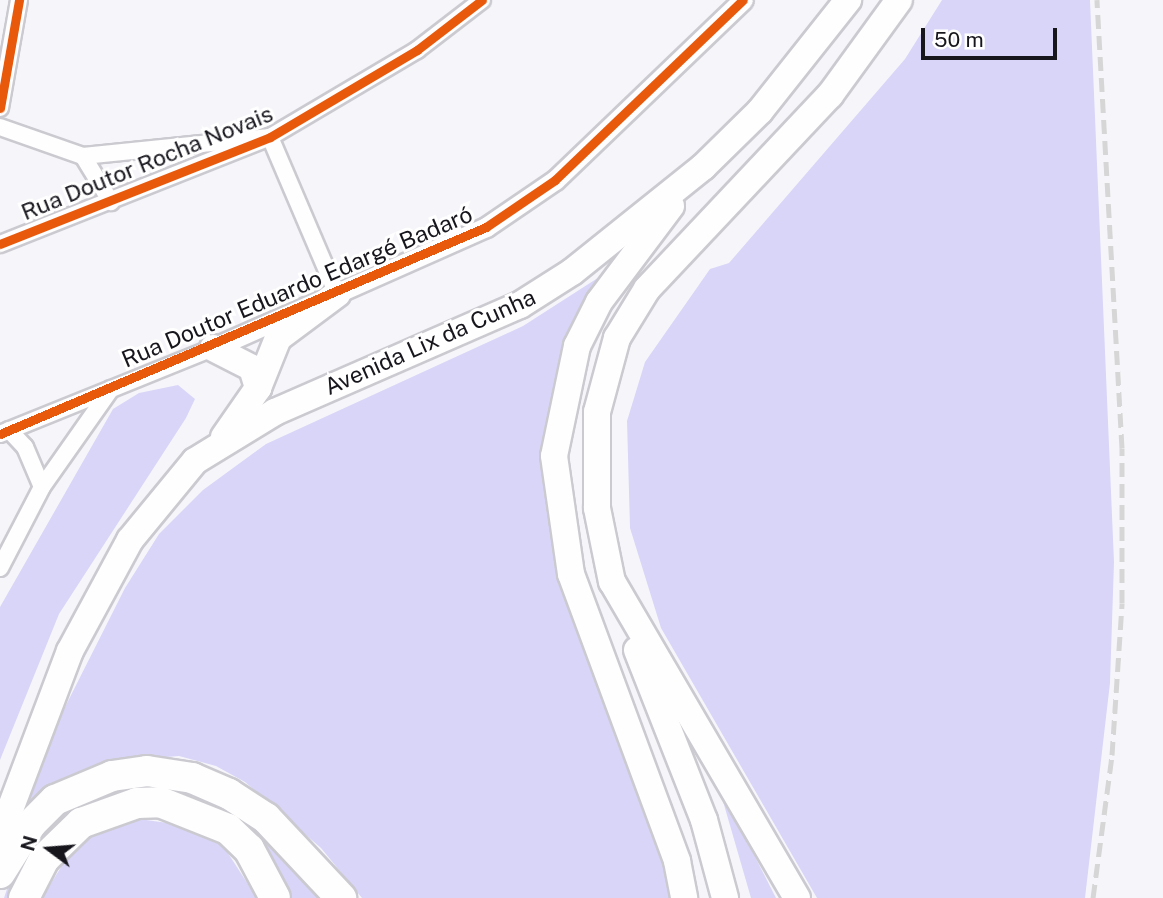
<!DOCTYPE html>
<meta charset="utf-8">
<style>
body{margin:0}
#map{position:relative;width:1163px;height:898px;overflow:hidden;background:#f6f6fa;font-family:"Public Sans",sans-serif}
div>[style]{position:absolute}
.green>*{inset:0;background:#d8d5f8}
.roads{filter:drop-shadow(2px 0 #cbcad0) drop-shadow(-2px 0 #cbcad0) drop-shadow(0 2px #cbcad0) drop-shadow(0 -2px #cbcad0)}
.minor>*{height:16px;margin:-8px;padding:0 8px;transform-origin:8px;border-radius:8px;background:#fefefe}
.tertiary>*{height:19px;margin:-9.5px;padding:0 9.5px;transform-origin:9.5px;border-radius:9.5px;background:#fefefe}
.trunk>*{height:26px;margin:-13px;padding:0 13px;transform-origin:13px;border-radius:13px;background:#fefefe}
.motorway>*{height:30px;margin:-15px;padding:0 15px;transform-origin:15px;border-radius:15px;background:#fefefe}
.rail>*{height:5px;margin-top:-2.5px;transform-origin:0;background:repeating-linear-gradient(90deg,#d6d6d6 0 14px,transparent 0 21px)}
.cycleway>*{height:9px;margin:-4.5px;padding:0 4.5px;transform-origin:4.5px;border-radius:4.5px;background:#e8590c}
span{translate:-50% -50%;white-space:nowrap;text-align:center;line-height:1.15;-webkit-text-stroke:6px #fff;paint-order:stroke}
.street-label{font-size:23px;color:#17161d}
.north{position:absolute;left:14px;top:814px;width:70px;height:70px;-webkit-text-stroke:5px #fff;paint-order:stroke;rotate:286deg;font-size:19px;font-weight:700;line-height:28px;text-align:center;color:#17161d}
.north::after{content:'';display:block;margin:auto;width:24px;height:32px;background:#17161d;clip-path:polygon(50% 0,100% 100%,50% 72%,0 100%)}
.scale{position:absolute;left:921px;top:28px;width:136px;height:32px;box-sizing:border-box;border:4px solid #17161d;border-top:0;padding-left:9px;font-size:21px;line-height:24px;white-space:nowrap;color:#17161d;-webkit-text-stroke:5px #fff;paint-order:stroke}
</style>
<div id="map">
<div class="green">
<i style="clip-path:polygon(942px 0,1090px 0,1114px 562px,1110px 683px,1085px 898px,817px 898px,661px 628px,630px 528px,627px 421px,645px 362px,710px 269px,729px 263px,905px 59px)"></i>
<i style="clip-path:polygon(604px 274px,549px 499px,680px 898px,362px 898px,321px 848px,245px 782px,216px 766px,179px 756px,104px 762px,52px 783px,27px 805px,61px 715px,125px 588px,159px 534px,203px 490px,266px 444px,523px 326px)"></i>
<i style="clip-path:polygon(178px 385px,195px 399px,186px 418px,59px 614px,0 760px,0 607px,113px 409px,139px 393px)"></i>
<i style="clip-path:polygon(168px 783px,245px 813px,326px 898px,290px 898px,260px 836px,213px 802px,169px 789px,128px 789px,61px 818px,32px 851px,13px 898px,4px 898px,15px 865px,56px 813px,95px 792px)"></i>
<i style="clip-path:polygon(718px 784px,776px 898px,751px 898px)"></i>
<i style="clip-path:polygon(139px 819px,182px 825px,222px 844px,257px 898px,42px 898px,74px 846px,114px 824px)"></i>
</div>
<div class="roads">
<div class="minor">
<i style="left:0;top:108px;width:110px;rotate:-80deg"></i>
<i style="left:0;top:127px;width:88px;rotate:19.3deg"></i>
<i style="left:83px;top:156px;width:188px;rotate:-5.8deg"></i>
<i style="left:270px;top:137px;width:171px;rotate:66.9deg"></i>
<i style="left:83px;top:156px;width:54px;rotate:58.7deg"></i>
<i style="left:0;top:244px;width:290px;rotate:-21.6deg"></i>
<i style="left:270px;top:137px;width:171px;rotate:-30.6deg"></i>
<i style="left:417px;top:50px;width:82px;rotate:-37.6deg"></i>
<i style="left:9px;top:430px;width:23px;rotate:47deg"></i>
<i style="left:25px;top:447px;width:43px;rotate:67deg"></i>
<i style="left:0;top:434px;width:230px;rotate:-22deg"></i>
<i style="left:0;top:568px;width:91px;rotate:-62.6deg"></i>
<i style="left:42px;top:487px;width:120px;rotate:-54.9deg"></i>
</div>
<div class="tertiary">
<i style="left:213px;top:348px;width:299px;rotate:-23.9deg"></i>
<i style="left:486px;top:227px;width:83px;rotate:-34.3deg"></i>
<i style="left:555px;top:180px;width:260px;rotate:-43.8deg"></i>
</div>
<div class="trunk">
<i style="left:671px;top:206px;width:120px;rotate:126.9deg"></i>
<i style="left:599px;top:302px;width:49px;rotate:116.6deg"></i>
<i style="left:577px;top:346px;width:112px;rotate:101.8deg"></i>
<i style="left:554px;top:456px;width:119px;rotate:81.8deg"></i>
<i style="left:571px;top:574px;width:306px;rotate:69.7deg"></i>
<i style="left:677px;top:861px;width:38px;rotate:79deg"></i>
<i style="left:213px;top:348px;width:44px;rotate:27.1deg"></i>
<i style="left:252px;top:368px;width:21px;rotate:73deg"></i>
<i style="left:224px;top:437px;width:60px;rotate:-55.2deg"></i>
<i style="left:258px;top:388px;width:54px;rotate:-68.2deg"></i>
<i style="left:278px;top:338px;width:74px;rotate:-36.7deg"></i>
<i style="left:637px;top:650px;width:183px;rotate:68.5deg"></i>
<i style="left:704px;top:820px;width:81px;rotate:74.9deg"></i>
<i style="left:0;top:836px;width:198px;rotate:-69.3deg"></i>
<i style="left:70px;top:651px;width:126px;rotate:-61.6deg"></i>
<i style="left:130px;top:540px;width:102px;rotate:-50.6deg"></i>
<i style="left:195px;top:461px;width:94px;rotate:-31.5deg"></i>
<i style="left:275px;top:412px;width:267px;rotate:-23.6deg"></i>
<i style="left:520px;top:305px;width:62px;rotate:-32.4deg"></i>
<i style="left:572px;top:272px;width:168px;rotate:-38.7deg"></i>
<i style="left:703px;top:167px;width:80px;rotate:-44.5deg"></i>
<i style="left:760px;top:111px;width:142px;rotate:-51.6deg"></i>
<i style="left:797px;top:898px;width:366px;rotate:-120.3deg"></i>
<i style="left:612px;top:582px;width:76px;rotate:-101.5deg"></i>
<i style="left:597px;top:508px;width:96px;rotate:-90deg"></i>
<i style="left:597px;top:412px;width:77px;rotate:-74.9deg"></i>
<i style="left:617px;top:338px;width:57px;rotate:-58.5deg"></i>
<i style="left:647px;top:289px;width:267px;rotate:-46.7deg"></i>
<i style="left:830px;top:95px;width:117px;rotate:-54deg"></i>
</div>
<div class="motorway">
<i style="left:0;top:873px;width:58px;rotate:-57.7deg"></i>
<i style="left:31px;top:824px;width:34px;rotate:-45deg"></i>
<i style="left:55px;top:800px;width:62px;rotate:-22.8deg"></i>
<i style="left:112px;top:776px;width:35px;rotate:-8deg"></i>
<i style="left:147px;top:771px;width:46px;rotate:8.8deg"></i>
<i style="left:192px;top:778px;width:40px;rotate:23.4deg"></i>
<i style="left:229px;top:794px;width:44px;rotate:33deg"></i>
<i style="left:266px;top:818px;width:110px;rotate:46.8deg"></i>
<i style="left:24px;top:898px;width:44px;rotate:-62.9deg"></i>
<i style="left:44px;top:859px;width:52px;rotate:-44.2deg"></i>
<i style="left:81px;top:823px;width:59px;rotate:-19.7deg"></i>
<i style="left:137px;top:803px;width:23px;rotate:-2deg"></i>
<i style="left:160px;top:802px;width:73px;rotate:21.7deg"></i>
<i style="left:228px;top:829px;width:29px;rotate:44deg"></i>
<i style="left:249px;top:849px;width:55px;rotate:62deg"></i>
</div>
</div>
<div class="rail">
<i style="left:1093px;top:898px;width:144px;rotate:-82.4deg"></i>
<i style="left:1112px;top:755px;width:152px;rotate:-86.2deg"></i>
<i style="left:1122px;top:603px;width:155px;rotate:-90deg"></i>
<i style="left:1122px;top:448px;width:449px;rotate:-93.2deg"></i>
</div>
<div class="cycleway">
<i style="left:0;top:108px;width:110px;rotate:-80deg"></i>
<i style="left:0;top:244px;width:290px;rotate:-21.6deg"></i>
<i style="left:270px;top:137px;width:171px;rotate:-30.6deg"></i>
<i style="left:417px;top:50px;width:82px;rotate:-37.6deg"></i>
<i style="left:0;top:434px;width:528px;rotate:-23.07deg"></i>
<i style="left:486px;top:227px;width:83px;rotate:-34.3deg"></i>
<i style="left:555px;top:180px;width:260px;rotate:-43.8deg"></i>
</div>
<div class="street-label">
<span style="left:147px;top:163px;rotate:-22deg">Rua Doutor Rocha Novais</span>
<span style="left:297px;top:287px;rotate:-23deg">Rua Doutor Eduardo Edargé Badaró</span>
<span style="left:430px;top:342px;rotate:-24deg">Avenida Lix da Cunha</span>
</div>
<div class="north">N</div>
<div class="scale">50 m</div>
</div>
